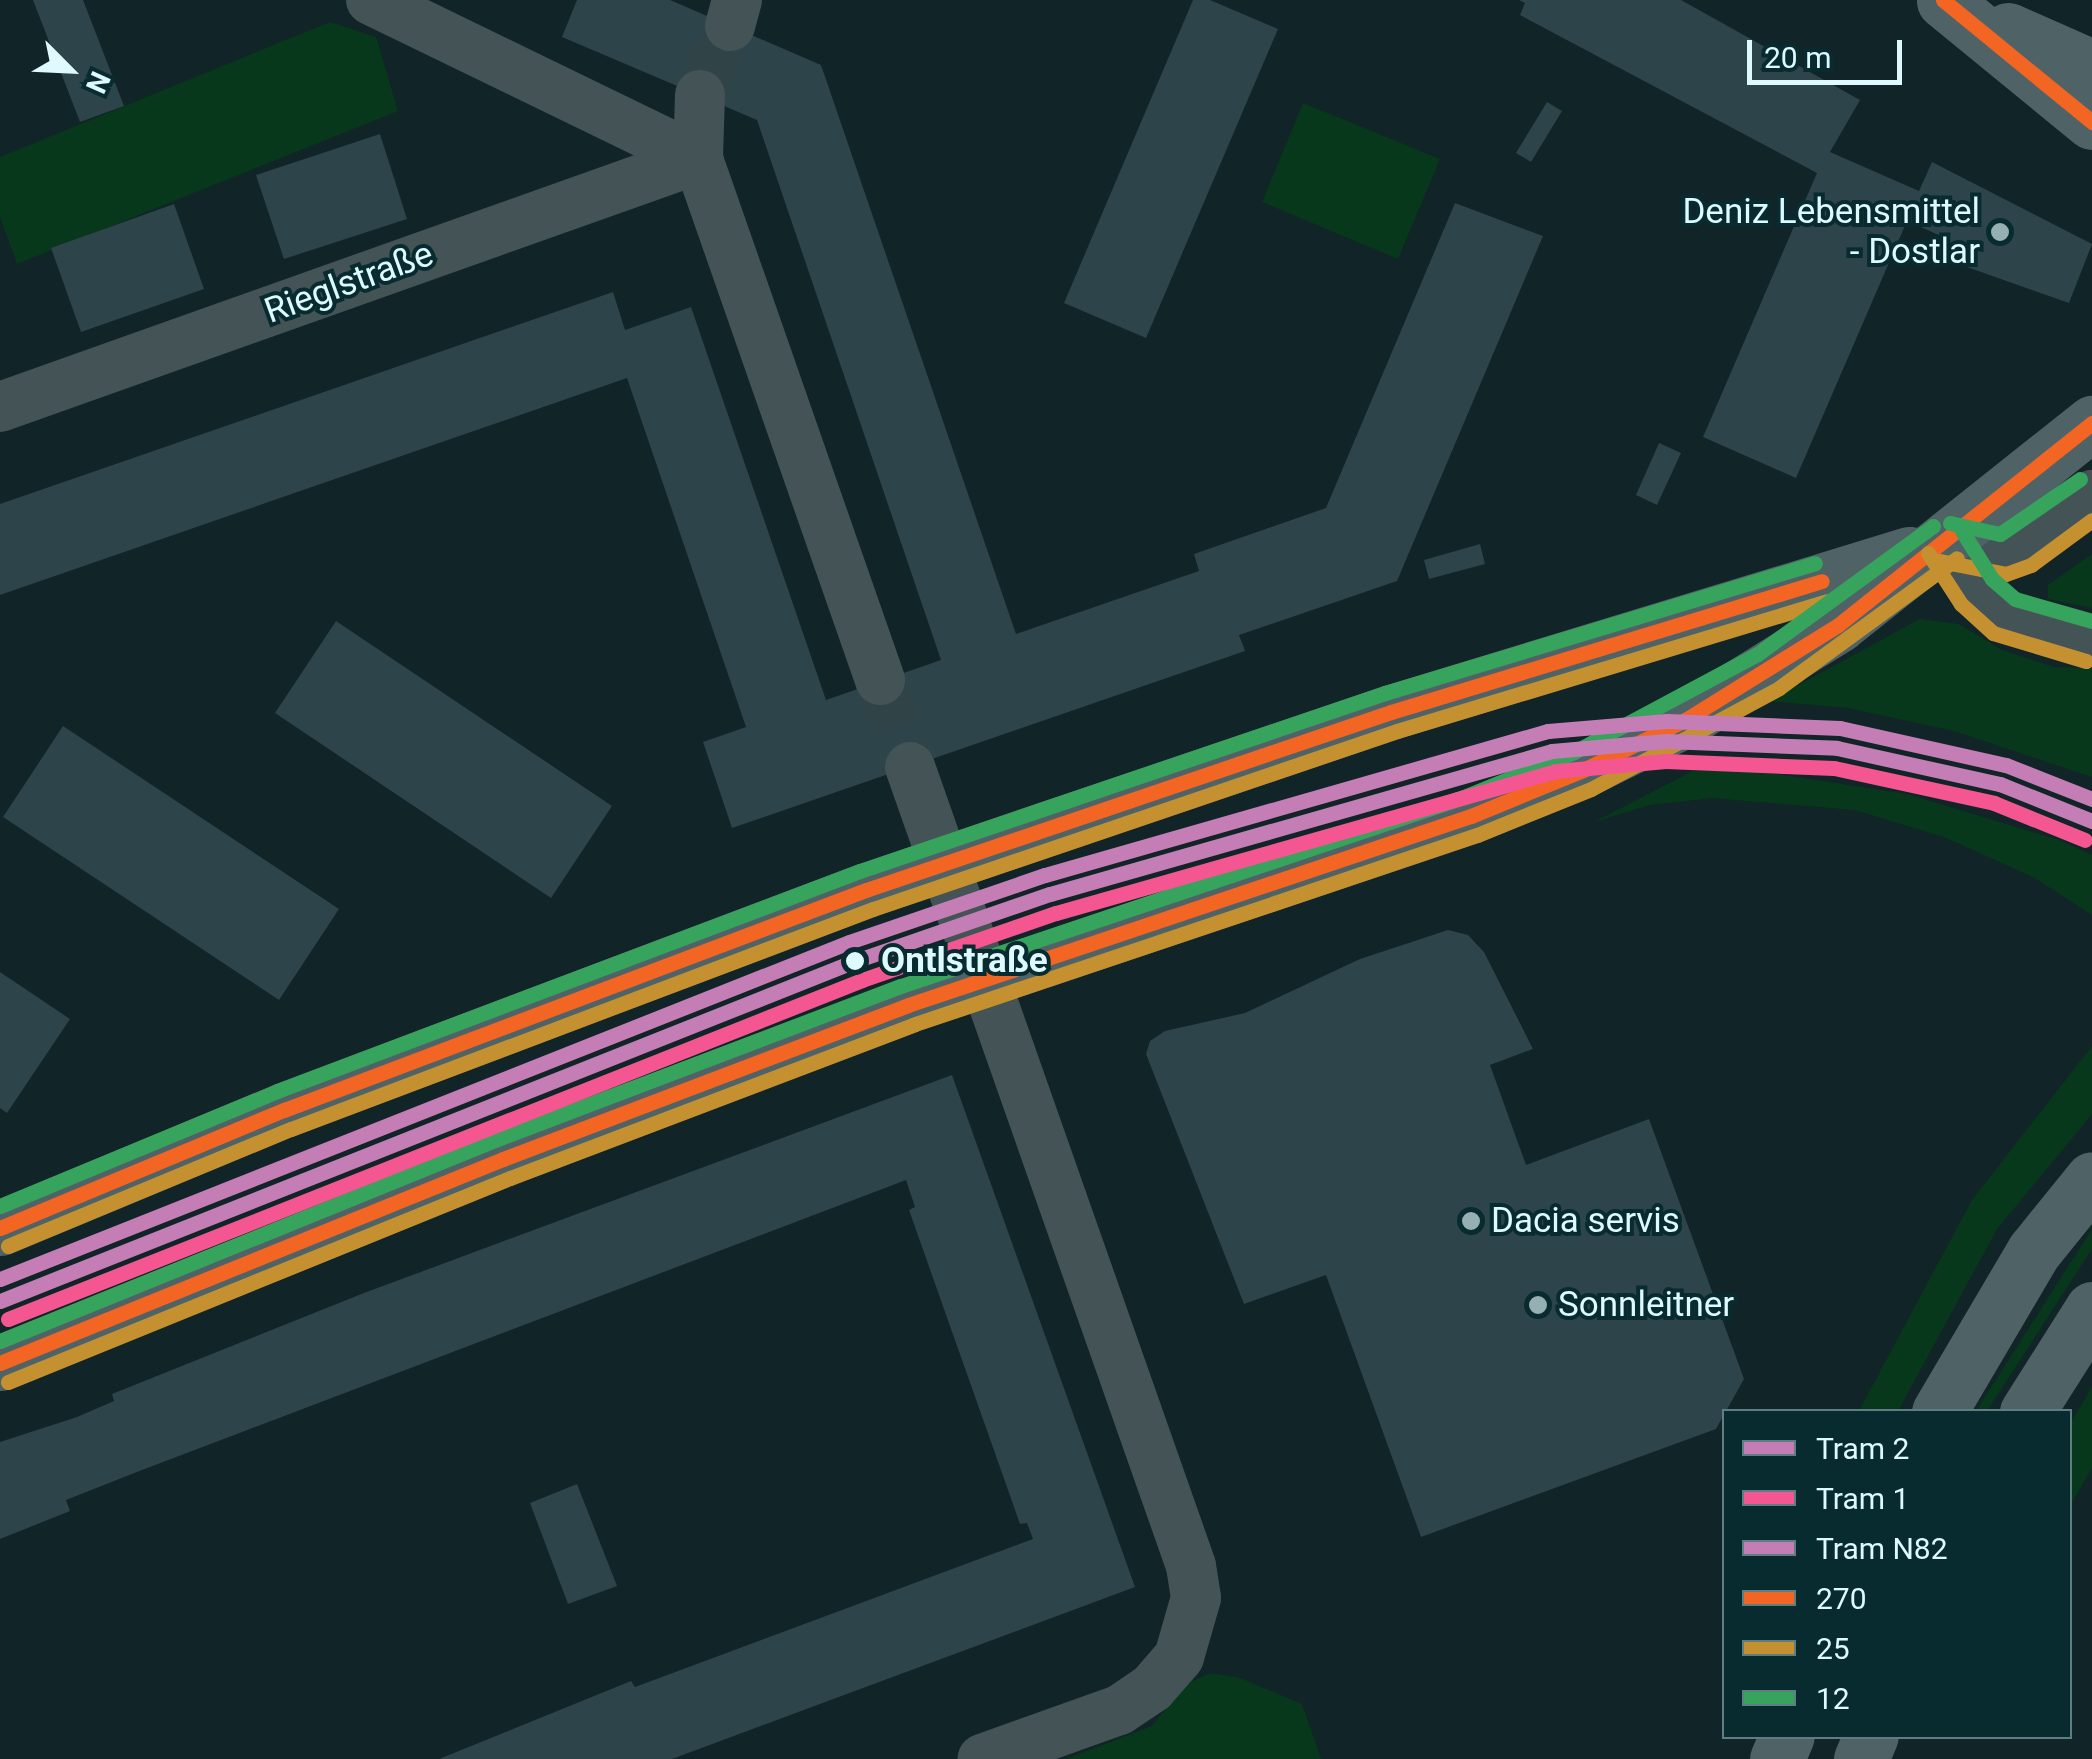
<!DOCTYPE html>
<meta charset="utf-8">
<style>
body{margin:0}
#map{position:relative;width:2092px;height:1759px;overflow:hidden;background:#112427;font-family:Roboto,sans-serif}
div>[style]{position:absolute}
.green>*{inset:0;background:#08381b}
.building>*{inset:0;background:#2c444a}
.minor-tunnel>*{height:50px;margin-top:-25px;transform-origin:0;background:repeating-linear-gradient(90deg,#304447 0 50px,transparent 0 75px)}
.minor>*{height:50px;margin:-25px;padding:0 25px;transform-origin:25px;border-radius:25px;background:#445355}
.major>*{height:55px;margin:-27.5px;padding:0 27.5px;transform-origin:27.5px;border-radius:27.5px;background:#4f6367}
.bus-1>*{height:15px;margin:-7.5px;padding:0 7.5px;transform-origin:7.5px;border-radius:7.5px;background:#f26522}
.bus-2>*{height:15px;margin:-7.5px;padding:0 7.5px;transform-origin:7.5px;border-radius:7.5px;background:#c59130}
.bus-3>*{height:15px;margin:-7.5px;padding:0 7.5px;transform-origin:7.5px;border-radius:7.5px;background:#36a45d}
.tram-1>*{height:15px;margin:-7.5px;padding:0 7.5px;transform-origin:7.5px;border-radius:7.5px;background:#c57eb5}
.tram-2>*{height:15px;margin:-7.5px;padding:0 7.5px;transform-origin:7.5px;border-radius:7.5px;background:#f35690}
.tram-3>*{height:15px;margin:-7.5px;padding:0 7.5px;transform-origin:7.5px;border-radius:7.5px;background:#c57eb5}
.dots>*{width:28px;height:28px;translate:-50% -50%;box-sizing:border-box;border:5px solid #082b30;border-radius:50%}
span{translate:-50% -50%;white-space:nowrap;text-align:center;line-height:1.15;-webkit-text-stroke:8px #082b30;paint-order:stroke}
.poi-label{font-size:35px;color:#defaff}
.right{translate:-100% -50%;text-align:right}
.left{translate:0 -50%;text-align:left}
.street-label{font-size:35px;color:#defaff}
.stop-label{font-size:35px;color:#defaff;font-weight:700}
.legend{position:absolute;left:1722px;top:1409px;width:350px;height:330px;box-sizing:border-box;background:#082b30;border:2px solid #5e7e83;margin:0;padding:12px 18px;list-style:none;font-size:30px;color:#defaff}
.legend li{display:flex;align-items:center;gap:20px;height:50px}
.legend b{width:50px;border:2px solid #5e7e83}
.north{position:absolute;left:20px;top:20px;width:100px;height:100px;-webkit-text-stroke:8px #082b30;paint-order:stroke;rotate:114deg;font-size:28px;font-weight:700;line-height:40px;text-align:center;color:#defaff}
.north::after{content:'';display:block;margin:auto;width:35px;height:45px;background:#defaff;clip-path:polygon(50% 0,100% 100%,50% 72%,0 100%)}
.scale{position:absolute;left:1747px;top:40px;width:155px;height:45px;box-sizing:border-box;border:5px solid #defaff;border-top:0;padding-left:12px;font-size:30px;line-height:35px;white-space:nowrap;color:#defaff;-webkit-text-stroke:8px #082b30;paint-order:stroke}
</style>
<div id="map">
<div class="green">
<i style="clip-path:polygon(330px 22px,376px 37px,398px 111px,17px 264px,0 217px,0 157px)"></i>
<i style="clip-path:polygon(1303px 103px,1440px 159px,1398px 259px,1262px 202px)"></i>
<i style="clip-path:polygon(2092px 554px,2092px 608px,2048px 599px,2048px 585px)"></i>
<i style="clip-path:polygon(1920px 619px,1959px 624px,2002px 650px,2054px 667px,2092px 668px,2092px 777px,1954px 731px,1848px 708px,1769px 701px)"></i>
<i style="clip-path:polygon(1744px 769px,1907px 794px,2059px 840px,2092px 855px,2092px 915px,2035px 878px,1944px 837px,1855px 810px,1712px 798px,1650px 805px,1594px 822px,1693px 771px)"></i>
<i style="clip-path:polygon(2092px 1046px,2092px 1114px,1997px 1229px,1898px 1411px,1859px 1411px,1972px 1200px)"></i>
<i style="clip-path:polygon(2092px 1229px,2092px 1249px,1987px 1411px,1976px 1411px)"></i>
<i style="clip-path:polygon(2092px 1387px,2092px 1468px,2070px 1506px,2070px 1424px)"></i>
<i style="clip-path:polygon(1210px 1673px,1240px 1678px,1302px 1704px,1321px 1759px,1066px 1759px,1152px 1726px,1186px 1684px)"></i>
</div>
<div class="building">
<i style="clip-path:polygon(33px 0,83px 0,124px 106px,80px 122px)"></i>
<i style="clip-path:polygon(577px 0,670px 0,821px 65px,1016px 634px,1199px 571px,1194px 554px,1326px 508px,1455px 203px,1543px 236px,1397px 581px,1239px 635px,1245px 651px,732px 828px,703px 742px,746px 727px,627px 378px,0 595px,0 504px,613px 292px,625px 330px,691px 307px,826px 700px,941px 660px,757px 120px,562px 37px)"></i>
<i style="clip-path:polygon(1193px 0,1210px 0,1278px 29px,1146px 338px,1064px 303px)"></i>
<i style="clip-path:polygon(1519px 0,1681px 0,1860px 100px,1830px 152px,1919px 191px,1932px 162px,2092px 244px,2069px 303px,1933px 255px,1941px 236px,1907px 221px,1796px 478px,1703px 437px,1817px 173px,1520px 15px,1525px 3px)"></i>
<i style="clip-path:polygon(1547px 102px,1562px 111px,1531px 162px,1516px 153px)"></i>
<i style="clip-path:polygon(380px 134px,407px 219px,284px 259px,256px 175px)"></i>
<i style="clip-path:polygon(174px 204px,204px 289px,81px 332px,51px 248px)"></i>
<i style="clip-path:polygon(1659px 443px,1681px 453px,1657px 505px,1636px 495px)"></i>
<i style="clip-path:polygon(1480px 544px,1485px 564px,1429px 579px,1424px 560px)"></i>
<i style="clip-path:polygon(336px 621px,612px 806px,551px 898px,275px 713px)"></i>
<i style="clip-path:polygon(63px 726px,339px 909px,279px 1000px,3px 817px)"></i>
<i style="clip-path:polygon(1448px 930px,1468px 935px,1484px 952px,1533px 1049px,1490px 1065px,1526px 1165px,1649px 1119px,1744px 1379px,1716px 1429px,1421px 1537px,1326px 1275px,1244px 1304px,1146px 1054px,1150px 1041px,1165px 1031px,1245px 1013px,1360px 959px)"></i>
<i style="clip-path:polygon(0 972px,70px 1019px,7px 1113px,0 1108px)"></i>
<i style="clip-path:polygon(952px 1075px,1135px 1587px,672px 1759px,439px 1759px,631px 1681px,635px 1687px,1033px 1539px,1027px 1523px,1020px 1524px,909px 1210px,915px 1207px,906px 1180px,142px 1470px,66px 1500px,70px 1511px,0 1539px,0 1442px,77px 1417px,114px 1401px,112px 1394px,364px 1293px)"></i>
<i style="clip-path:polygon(577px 1484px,617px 1586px,568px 1604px,530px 1503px)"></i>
</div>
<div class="minor-tunnel">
<i style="left:700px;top:95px;width:75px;rotate:-66.5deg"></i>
<i style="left:880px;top:680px;width:92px;rotate:71deg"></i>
</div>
<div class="minor">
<i style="left:371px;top:0;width:364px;rotate:25.9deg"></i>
<i style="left:730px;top:26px;width:27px;rotate:-75deg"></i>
<i style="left:700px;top:95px;width:64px;rotate:91.8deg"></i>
<i style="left:698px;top:159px;width:552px;rotate:70.74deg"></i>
<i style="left:0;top:407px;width:741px;rotate:-19.56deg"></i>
<i style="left:1945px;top:542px;width:59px;rotate:57.4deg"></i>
<i style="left:1977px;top:592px;width:38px;rotate:42deg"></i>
<i style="left:2005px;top:617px;width:91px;rotate:16deg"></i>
<i style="left:1945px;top:542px;width:57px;rotate:13.1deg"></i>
<i style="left:2001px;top:555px;width:21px;rotate:-19deg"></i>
<i style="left:2021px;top:548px;width:89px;rotate:-36.7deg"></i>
<i style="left:910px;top:767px;width:847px;rotate:70.62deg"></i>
<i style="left:1191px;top:1566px;width:32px;rotate:81deg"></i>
<i style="left:1196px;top:1598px;width:61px;rotate:106.1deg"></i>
<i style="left:1179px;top:1657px;width:41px;rotate:131.1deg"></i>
<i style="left:1152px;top:1688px;width:40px;rotate:146deg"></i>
<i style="left:1119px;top:1710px;width:145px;rotate:160.3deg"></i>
</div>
<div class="major">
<i style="left:1944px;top:1px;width:191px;rotate:39.3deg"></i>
<i style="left:2008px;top:30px;width:92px;rotate:23.8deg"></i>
<i style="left:0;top:1228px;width:308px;rotate:-22.6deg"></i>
<i style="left:284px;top:1110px;width:622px;rotate:-20.71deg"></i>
<i style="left:866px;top:890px;width:554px;rotate:-18.73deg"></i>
<i style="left:1391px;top:712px;width:542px;rotate:-16.96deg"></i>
<i style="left:0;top:1363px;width:543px;rotate:-22.08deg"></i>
<i style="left:503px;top:1159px;width:433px;rotate:-20.8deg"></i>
<i style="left:908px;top:1005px;width:594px;rotate:-18.56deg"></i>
<i style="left:1471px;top:816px;width:121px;rotate:-22.3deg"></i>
<i style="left:1583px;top:770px;width:114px;rotate:-26.1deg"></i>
<i style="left:1685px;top:720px;width:180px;rotate:-31.8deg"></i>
<i style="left:1838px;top:625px;width:325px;rotate:-38.5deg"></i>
<i style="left:1939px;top:1412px;width:187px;rotate:-59.5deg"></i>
<i style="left:2034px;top:1251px;width:92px;rotate:-51.1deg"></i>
<i style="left:2027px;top:1412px;width:122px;rotate:-57.7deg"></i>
<i style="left:1777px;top:1759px;width:25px;rotate:-67deg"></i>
<i style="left:1861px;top:1759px;width:25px;rotate:-67deg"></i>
</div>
<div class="bus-1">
<i style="left:1943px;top:0;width:193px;rotate:39.3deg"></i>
<i style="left:0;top:1228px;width:308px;rotate:-22.6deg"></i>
<i style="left:284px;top:1110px;width:622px;rotate:-20.71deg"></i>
<i style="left:866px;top:890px;width:554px;rotate:-18.73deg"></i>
<i style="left:1391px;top:712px;width:450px;rotate:-16.9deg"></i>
<i style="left:0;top:1363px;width:543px;rotate:-22.08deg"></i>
<i style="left:503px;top:1159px;width:433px;rotate:-20.8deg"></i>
<i style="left:908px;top:1005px;width:594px;rotate:-18.56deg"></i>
<i style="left:1471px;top:816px;width:121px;rotate:-22.3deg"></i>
<i style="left:1583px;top:770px;width:114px;rotate:-26.1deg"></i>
<i style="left:1685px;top:720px;width:180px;rotate:-31.8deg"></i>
<i style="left:1838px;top:625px;width:325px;rotate:-38.5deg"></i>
</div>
<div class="bus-2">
<i style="left:1928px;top:553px;width:61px;rotate:57.1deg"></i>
<i style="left:1961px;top:604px;width:43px;rotate:42.2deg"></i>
<i style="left:1993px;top:633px;width:97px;rotate:16.8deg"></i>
<i style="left:1940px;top:561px;width:67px;rotate:11.1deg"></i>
<i style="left:2006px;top:574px;width:27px;rotate:-20deg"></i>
<i style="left:2031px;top:565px;width:76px;rotate:-36.4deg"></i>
<i style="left:8px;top:1246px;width:306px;rotate:-22.5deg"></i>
<i style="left:291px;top:1129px;width:622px;rotate:-20.71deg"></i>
<i style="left:873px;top:909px;width:553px;rotate:-18.76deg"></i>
<i style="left:1397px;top:731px;width:449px;rotate:-16.8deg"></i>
<i style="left:8px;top:1382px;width:542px;rotate:-22.12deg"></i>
<i style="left:510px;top:1178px;width:433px;rotate:-20.8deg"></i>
<i style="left:915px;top:1024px;width:593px;rotate:-18.59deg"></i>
<i style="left:1477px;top:835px;width:123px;rotate:-22deg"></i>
<i style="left:1591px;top:789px;width:213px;rotate:-28.2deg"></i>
<i style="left:1779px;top:688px;width:220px;rotate:-36.1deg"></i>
</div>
<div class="bus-3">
<i style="left:1950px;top:523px;width:51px;rotate:12.4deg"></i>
<i style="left:2000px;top:534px;width:97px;rotate:-34.5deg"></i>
<i style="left:1962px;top:531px;width:57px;rotate:58deg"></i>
<i style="left:1992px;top:579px;width:30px;rotate:41deg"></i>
<i style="left:2015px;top:599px;width:80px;rotate:15.9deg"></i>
<i style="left:0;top:1206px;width:300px;rotate:-22.5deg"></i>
<i style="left:277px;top:1091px;width:623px;rotate:-20.67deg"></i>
<i style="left:860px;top:871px;width:554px;rotate:-18.73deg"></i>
<i style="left:1385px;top:693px;width:449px;rotate:-16.8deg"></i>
<i style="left:0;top:1341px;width:534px;rotate:-22.1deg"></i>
<i style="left:495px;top:1140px;width:434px;rotate:-20.8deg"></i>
<i style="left:901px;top:986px;width:594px;rotate:-18.56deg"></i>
<i style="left:1464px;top:797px;width:119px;rotate:-22.2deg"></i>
<i style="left:1574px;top:752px;width:206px;rotate:-28.1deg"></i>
<i style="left:1756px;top:655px;width:219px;rotate:-36.1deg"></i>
</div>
<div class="tram-1">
<i style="left:0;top:1301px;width:920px;rotate:-21.69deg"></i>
<i style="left:855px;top:961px;width:206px;rotate:-19deg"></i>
<i style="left:1050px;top:894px;width:522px;rotate:-15.9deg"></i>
<i style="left:1552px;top:751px;width:114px;rotate:-5deg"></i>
<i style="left:1666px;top:741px;width:171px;rotate:2.3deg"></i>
<i style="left:1837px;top:748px;width:167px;rotate:12.5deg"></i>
<i style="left:2000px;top:784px;width:99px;rotate:21.9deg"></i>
</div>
<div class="tram-2">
<i style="left:8px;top:1319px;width:919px;rotate:-21.65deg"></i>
<i style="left:862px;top:980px;width:205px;rotate:-19.1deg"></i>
<i style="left:1056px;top:913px;width:520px;rotate:-15.85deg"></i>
<i style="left:1556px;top:771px;width:110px;rotate:-5.2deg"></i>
<i style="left:1666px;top:761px;width:168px;rotate:2.4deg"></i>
<i style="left:1834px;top:768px;width:164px;rotate:12.3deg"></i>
<i style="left:1994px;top:803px;width:98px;rotate:22.1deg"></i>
</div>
<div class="tram-3">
<i style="left:0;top:1279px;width:913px;rotate:-21.65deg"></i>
<i style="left:849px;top:942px;width:207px;rotate:-18.9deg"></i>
<i style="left:1045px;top:875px;width:523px;rotate:-15.98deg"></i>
<i style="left:1548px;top:731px;width:119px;rotate:-4.8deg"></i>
<i style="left:1667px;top:721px;width:173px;rotate:2.3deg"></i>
<i style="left:1840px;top:728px;width:170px;rotate:12.6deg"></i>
<i style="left:2006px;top:765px;width:92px;rotate:21.6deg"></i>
</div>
<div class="dots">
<i style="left:2000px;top:232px;background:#96afb3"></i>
<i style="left:855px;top:961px;background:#defaff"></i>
<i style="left:1471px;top:1221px;background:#96afb3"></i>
<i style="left:1538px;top:1305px;background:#96afb3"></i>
</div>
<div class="poi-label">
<span class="right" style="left:1980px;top:232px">Deniz Lebensmittel<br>- Dostlar</span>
<span class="left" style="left:1491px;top:1221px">Dacia servis</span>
<span class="left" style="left:1558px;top:1305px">Sonnleitner</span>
</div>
<div class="street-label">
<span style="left:349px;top:283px;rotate:-20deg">Rieglstraße</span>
</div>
<div class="stop-label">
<span class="left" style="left:881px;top:961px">Ontlstraße</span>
</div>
<ul class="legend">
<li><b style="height:12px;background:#c57eb5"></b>Tram 2</li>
<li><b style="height:12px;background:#f35690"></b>Tram 1</li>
<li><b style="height:12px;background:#c57eb5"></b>Tram N82</li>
<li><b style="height:12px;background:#f26522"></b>270</li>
<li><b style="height:12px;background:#c59130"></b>25</li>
<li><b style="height:12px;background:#36a45d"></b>12</li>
</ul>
<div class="north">N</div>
<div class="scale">20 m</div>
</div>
